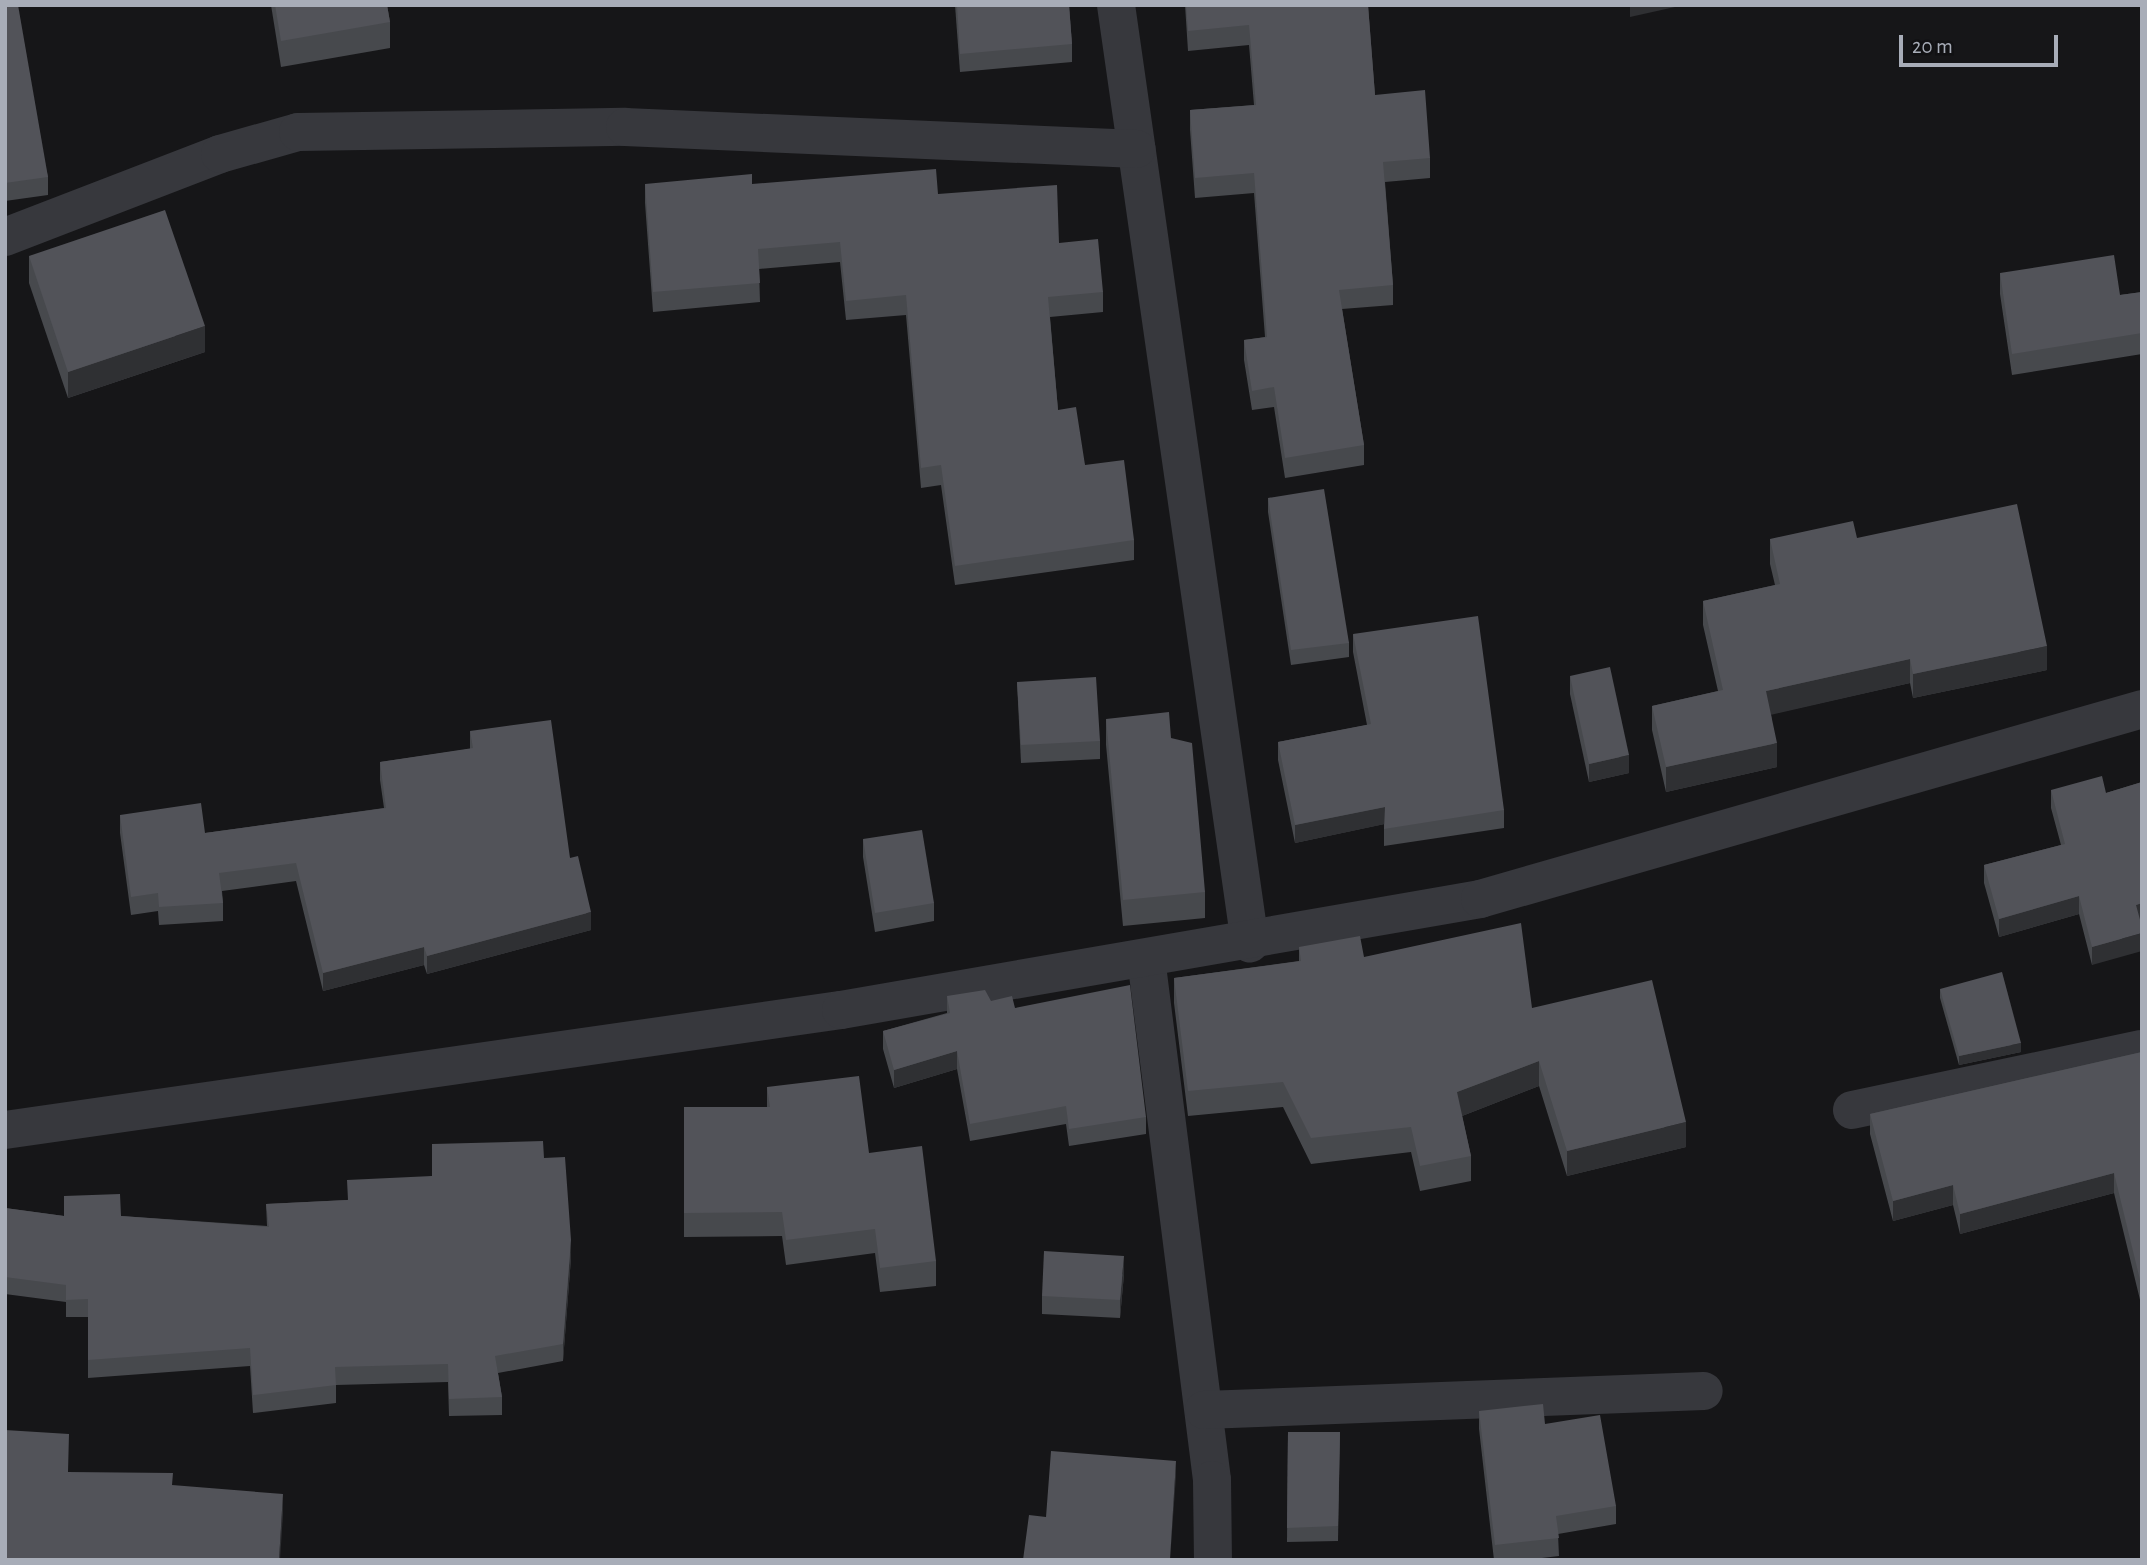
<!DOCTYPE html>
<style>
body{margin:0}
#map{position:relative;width:2147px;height:1565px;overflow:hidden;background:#161618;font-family:"Alegreya Sans",sans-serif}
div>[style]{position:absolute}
.street>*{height:38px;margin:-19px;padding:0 19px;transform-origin:19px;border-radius:19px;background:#37383d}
.wall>*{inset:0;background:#47494d}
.shaded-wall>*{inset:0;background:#2f3033}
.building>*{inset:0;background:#525359}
span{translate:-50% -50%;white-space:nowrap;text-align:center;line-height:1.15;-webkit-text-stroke:5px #111113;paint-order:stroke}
.frame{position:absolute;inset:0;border:7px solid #a8adb8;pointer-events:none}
.scale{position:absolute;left:1899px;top:35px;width:159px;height:32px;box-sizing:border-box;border:4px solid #a8adb8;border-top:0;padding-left:9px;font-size:21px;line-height:24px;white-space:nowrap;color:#a8adb8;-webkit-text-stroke:5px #111113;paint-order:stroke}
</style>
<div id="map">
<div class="street">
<i style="left:1116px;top:5px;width:948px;rotate:81.87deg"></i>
<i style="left:5px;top:237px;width:230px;rotate:-21.1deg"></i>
<i style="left:220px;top:154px;width:81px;rotate:-15.8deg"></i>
<i style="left:298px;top:132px;width:327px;rotate:-0.9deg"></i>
<i style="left:625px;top:127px;width:512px;rotate:2.46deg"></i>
<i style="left:1146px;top:958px;width:526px;rotate:82.79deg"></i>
<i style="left:1212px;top:1480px;width:80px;rotate:89.3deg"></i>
<i style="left:1852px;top:1110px;width:296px;rotate:-11.9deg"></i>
<i style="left:5px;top:1130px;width:845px;rotate:-8.17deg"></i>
<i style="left:841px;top:1010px;width:649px;rotate:-9.85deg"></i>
<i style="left:1480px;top:899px;width:689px;rotate:-16.01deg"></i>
<i style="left:1204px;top:1410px;width:500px;rotate:-2.18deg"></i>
</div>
<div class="wall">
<i style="clip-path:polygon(5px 5px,48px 177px,48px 195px,5px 201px)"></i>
<i style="clip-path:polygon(271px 5px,387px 5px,390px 22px,390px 48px,281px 67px)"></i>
<i style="clip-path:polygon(955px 5px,1069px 5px,1072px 44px,1072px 62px,960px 72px)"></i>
<i style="clip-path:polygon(1185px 5px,1368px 5px,1375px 95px,1430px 158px,1430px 178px,1385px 182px,1393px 285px,1393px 305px,1342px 309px,1364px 445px,1364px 465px,1285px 478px,1274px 407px,1252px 410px,1244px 360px,1244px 340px,1265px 337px,1254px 193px,1195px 198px,1190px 130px,1190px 110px,1254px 105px,1249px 45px,1188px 51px)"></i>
<i style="clip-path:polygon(645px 184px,752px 184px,938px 194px,1059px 243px,1103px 292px,1103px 312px,1050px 317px,1058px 410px,1085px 465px,1134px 540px,1134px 560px,955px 585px,941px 485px,921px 488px,906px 315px,846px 320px,840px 262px,759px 269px,760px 302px,653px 312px,645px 203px)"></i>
<i style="clip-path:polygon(29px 256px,205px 352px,68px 398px,29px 283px)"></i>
<i style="clip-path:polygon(2000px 273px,2120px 295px,2142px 292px,2142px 354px,2012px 375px,2000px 294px)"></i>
<i style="clip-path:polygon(1268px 498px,1349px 643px,1349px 657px,1291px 665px,1268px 512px)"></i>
<i style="clip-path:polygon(1857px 538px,2047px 670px,1913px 698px,1910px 683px,1771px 714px,1777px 767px,1666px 792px,1652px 730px,1652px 706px,1718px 691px,1703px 625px,1703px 601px,1775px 585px,1770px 564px,1770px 539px)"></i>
<i style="clip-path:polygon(1353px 634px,1504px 810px,1504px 828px,1384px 846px,1384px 824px,1295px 843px,1278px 760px,1278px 742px,1367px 725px,1353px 652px)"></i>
<i style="clip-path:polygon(1570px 676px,1629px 773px,1589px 782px,1570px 694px)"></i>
<i style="clip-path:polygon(1017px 682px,1100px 741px,1100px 759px,1021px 763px)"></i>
<i style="clip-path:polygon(1106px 719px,1205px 892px,1205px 918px,1123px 926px,1106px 745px)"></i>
<i style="clip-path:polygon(470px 731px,570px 858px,591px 930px,427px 974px,424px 965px,323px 991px,296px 881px,222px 891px,223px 903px,223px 921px,159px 925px,158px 911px,131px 915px,120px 833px,120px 815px,205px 833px,384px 808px,380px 780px,380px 762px,470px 749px)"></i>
<i style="clip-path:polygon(2142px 782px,2142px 921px,2092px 965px,2079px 914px,1999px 937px,1984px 883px,1984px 865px,2061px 845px,2051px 808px,2051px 790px,2106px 793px)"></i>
<i style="clip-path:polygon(863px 839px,934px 903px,934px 921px,875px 932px,863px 857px)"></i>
<i style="clip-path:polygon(1299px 947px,1364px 957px,1532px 1008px,1686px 1147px,1567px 1176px,1539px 1086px,1462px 1116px,1471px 1156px,1471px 1181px,1420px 1191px,1411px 1152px,1311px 1164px,1283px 1107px,1188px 1116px,1174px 1003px,1174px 978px,1299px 961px)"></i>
<i style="clip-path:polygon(1940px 989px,2021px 1052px,1959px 1065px,1940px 998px)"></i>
<i style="clip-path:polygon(947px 996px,991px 1001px,1015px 1008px,1146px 1117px,1146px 1134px,1069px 1146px,1066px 1124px,970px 1141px,957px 1069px,894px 1088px,883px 1049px,883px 1031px,947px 1013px)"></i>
<i style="clip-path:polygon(2142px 1052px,2142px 1308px,2114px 1193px,1960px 1234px,1953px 1205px,1893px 1221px,1870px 1134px,1870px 1114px)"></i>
<i style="clip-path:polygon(767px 1087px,869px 1153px,936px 1261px,936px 1286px,880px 1292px,875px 1253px,786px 1265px,782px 1236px,684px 1237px,684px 1107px,767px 1107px)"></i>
<i style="clip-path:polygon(544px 1158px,571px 1258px,563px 1361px,498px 1373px,502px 1397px,502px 1415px,449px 1416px,448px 1382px,336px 1385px,336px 1403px,253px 1413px,250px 1366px,88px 1378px,88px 1317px,66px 1317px,66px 1302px,5px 1294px,5px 1208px,64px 1216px,121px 1216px,267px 1226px,266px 1204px,347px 1200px,432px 1176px)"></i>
<i style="clip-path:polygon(1124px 1274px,1120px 1318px,1042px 1314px,1042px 1296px)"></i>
<i style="clip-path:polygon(1479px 1411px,1616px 1506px,1616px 1524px,1558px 1534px,1559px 1556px,1525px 1560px,1494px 1560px,1479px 1429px)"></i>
<i style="clip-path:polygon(1288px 1432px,1340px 1432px,1338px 1541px,1287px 1542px)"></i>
</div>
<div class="shaded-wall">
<i style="clip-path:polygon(1630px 5px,1684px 5px,1630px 17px)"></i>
<i style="clip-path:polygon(205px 326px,205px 352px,68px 398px,68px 372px)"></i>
<i style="clip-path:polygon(2047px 646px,2047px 670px,1913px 698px,1913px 674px)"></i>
<i style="clip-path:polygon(1910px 659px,1910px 683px,1766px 716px,1766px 691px)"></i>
<i style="clip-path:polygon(1777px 743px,1777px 767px,1666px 792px,1666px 767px)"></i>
<i style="clip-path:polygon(1629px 755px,1629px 773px,1589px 782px,1589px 764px)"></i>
<i style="clip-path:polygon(1385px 807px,1385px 824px,1295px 843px,1295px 825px)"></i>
<i style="clip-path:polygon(2079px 896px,2079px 914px,1999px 937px,1999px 919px)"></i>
<i style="clip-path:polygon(2142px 903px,2142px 921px,2136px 923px,2136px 905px)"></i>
<i style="clip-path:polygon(591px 912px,591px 930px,427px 974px,427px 956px)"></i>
<i style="clip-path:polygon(2142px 933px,2142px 951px,2092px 965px,2092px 947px)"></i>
<i style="clip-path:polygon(424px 947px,424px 965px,323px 991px,323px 973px)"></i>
<i style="clip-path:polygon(2021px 1043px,2021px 1052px,1959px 1065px,1959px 1056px)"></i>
<i style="clip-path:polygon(957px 1051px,957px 1069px,894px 1088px,894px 1070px)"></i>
<i style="clip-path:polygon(1539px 1061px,1539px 1086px,1457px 1118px,1457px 1092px)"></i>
<i style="clip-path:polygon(1686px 1122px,1686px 1147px,1567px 1176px,1567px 1151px)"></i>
<i style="clip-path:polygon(2114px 1173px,2114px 1193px,1960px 1234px,1960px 1214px)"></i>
<i style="clip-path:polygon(1953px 1185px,1953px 1205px,1893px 1221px,1893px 1201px)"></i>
<i style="clip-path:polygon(571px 1240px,571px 1258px,563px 1361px,563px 1344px)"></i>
<i style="clip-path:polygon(1124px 1256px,1124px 1274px,1120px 1318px,1120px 1300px)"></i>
<i style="clip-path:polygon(1176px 1461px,1176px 1476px,1170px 1560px)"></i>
<i style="clip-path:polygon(283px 1494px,283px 1514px,280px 1560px,279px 1560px)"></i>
</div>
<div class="building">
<i style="clip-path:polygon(5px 5px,18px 5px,48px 177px,5px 183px)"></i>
<i style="clip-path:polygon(275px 5px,387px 5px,390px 22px,281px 41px)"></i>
<i style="clip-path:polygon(957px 5px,1069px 5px,1072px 44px,960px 54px)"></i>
<i style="clip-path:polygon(1186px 5px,1368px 5px,1375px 95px,1425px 90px,1430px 158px,1383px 162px,1393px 285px,1339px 290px,1364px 445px,1285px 458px,1274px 387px,1252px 391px,1244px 340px,1267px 337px,1254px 173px,1195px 178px,1190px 110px,1256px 105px,1249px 25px,1188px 31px)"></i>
<i style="clip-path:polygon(936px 169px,938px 194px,1057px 185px,1059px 243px,1098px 239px,1103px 292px,1048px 297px,1058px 410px,1076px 407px,1085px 465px,1124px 460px,1134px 540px,955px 566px,941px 465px,921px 468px,906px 295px,846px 301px,840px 242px,758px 249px,760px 283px,653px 292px,645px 184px,752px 174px,752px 184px)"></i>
<i style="clip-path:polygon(165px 210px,205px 326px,68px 372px,29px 256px)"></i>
<i style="clip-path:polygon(2114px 255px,2120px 295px,2142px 292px,2142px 333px,2012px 354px,2000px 273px)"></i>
<i style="clip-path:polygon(1324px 489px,1349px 643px,1291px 650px,1268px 498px)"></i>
<i style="clip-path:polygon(2017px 504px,2047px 646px,1913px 674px,1910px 659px,1766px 691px,1777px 743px,1666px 767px,1652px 706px,1723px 690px,1703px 601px,1780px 584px,1770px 539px,1853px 521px,1857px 538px)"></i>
<i style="clip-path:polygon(1478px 616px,1504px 810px,1384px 829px,1385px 807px,1295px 825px,1278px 742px,1371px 724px,1353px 634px)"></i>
<i style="clip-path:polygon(1610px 667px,1629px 755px,1589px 764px,1570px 676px)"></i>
<i style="clip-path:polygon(1096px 677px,1100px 741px,1021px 745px,1017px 682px)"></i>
<i style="clip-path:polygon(1169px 712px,1171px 738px,1192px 743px,1205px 892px,1123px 900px,1106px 719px)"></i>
<i style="clip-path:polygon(551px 720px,570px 858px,578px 856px,591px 912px,427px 956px,424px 947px,323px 973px,296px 863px,219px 873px,223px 903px,159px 907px,158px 893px,131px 897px,120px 815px,201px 803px,205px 833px,386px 808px,380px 762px,473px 748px,470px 731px)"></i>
<i style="clip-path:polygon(2102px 776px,2106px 793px,2142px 782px,2142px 903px,2136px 905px,2142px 927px,2142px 933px,2092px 947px,2079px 896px,1999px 919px,1984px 865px,2065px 844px,2051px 790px)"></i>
<i style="clip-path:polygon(922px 830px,934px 903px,875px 913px,863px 839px)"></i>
<i style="clip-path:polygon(1521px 923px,1532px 1008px,1652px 980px,1686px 1122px,1567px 1151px,1539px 1061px,1457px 1092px,1471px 1156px,1420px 1166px,1411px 1127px,1311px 1138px,1283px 1082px,1188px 1091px,1174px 978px,1301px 961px,1299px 947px,1360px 936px,1364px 957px)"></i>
<i style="clip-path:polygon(2002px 972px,2021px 1043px,1959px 1056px,1940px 989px)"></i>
<i style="clip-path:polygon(1130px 985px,1146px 1117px,1069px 1129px,1066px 1106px,970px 1124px,957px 1051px,894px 1070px,883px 1031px,950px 1013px,947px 996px,985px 990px,991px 1001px,1012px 996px,1015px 1008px)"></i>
<i style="clip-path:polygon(2142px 1052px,2142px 1288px,2114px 1173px,1960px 1214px,1953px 1185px,1893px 1201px,1870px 1114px)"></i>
<i style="clip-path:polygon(859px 1076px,869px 1153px,922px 1146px,936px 1261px,880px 1268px,875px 1229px,786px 1240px,782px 1212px,684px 1213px,684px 1107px,770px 1107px,767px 1087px)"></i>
<i style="clip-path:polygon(543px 1141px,544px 1158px,565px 1157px,571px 1240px,563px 1344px,495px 1356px,502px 1397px,449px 1399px,448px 1364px,335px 1367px,336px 1385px,253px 1395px,250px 1348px,88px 1360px,88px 1299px,66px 1300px,66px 1285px,5px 1277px,5px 1208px,64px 1216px,64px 1196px,120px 1194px,121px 1216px,269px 1227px,266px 1204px,348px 1200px,347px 1180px,432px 1176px,432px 1144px)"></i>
<i style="clip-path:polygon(1044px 1251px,1124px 1256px,1120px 1300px,1042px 1296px)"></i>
<i style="clip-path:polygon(1543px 1404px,1545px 1424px,1600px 1415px,1616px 1506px,1556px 1516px,1559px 1538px,1495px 1545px,1479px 1411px)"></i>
<i style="clip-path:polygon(5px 1430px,69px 1434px,68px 1472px,173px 1473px,172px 1485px,283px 1494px,279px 1560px,5px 1560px)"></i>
<i style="clip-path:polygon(1288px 1432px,1340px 1432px,1338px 1526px,1287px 1528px)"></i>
<i style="clip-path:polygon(1051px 1451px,1176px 1461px,1170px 1560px,1171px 1560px,1023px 1560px,1029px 1515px,1046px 1517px)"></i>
</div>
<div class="frame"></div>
<div class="scale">20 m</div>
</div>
